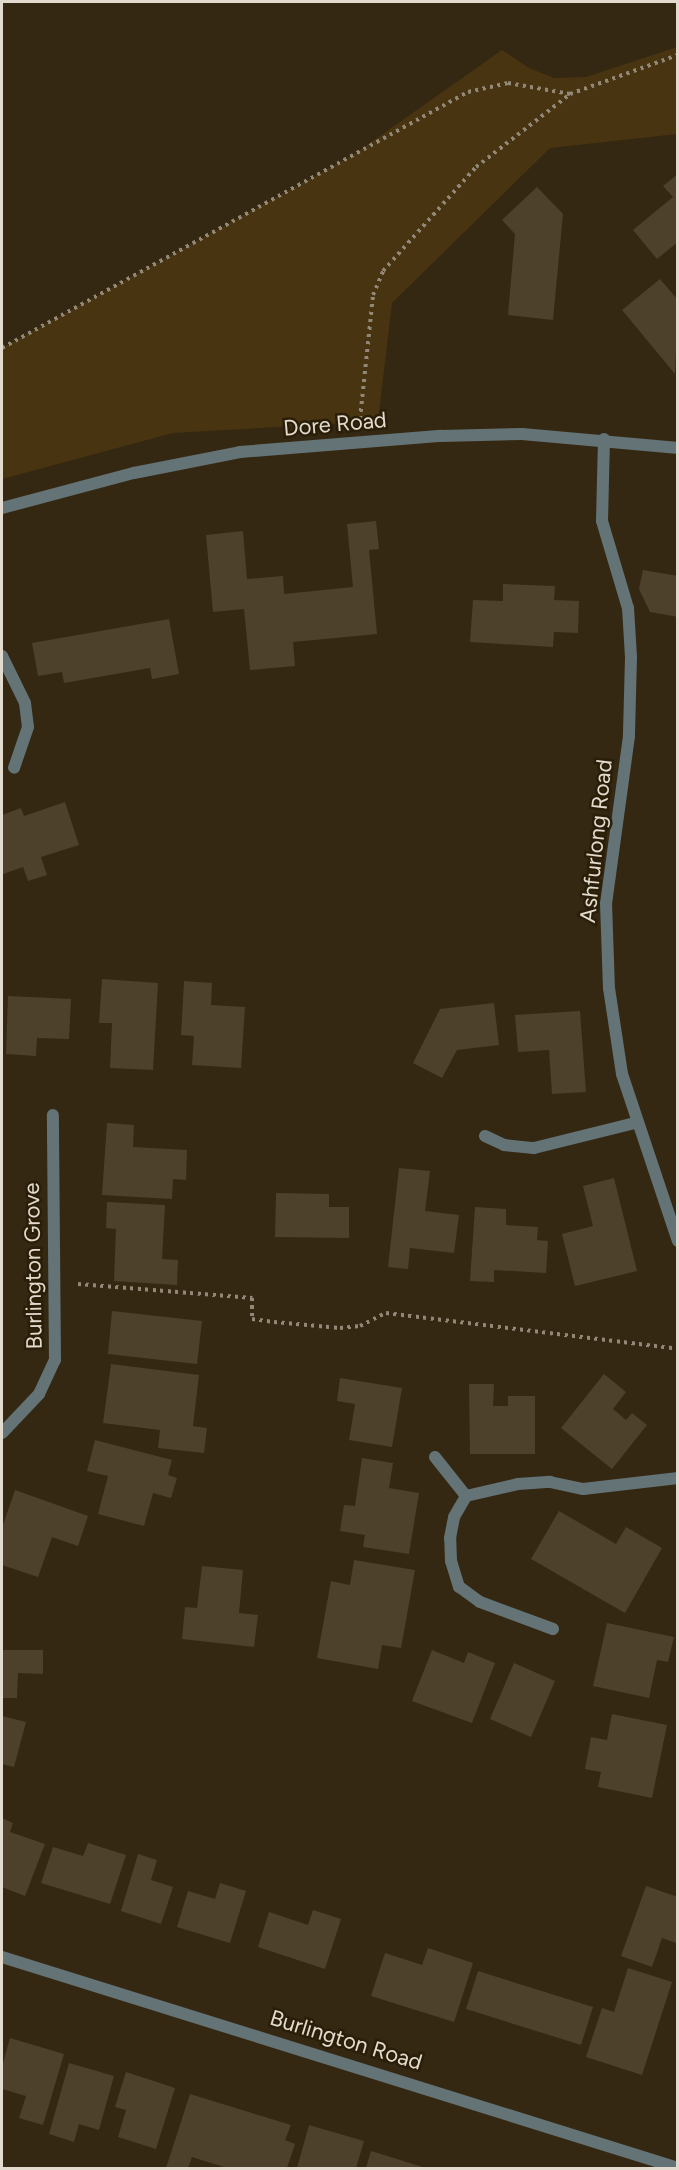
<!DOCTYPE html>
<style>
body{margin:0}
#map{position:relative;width:679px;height:2170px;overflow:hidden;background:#342812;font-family:Figtree,sans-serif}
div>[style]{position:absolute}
.green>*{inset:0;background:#483410}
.building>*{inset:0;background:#4e412b}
.path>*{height:4px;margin-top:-2px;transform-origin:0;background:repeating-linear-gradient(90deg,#928877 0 3px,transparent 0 7.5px)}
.minor>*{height:12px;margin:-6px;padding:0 6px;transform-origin:6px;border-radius:6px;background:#647375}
.tertiary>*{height:12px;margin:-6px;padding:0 6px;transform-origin:6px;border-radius:6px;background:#647375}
span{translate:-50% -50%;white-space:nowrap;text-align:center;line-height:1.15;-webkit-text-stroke:5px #2a1e08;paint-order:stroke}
.street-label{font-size:22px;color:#e3dbce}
.frame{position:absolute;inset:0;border:3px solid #e3dbce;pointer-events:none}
</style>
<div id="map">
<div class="green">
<i style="clip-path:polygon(677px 47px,677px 134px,550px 148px,392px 303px,378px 421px,173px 433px,2px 479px,2px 348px,353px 155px,502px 50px,529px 68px,554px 78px,586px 77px)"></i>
</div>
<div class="building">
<i style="clip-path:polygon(678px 174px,678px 242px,657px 259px,633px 230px,673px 197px,663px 186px)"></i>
<i style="clip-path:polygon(537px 187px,563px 214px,553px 320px,508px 315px,515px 234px,502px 220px)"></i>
<i style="clip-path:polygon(660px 279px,678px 300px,675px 374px,622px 310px)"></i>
<i style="clip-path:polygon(376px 521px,379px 549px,369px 550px,377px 634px,293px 642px,295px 666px,250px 670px,244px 609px,213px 612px,206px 535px,243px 531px,247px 579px,283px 576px,284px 594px,353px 587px,347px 524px)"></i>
<i style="clip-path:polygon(643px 570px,678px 576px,678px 617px,650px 612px,639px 589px)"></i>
<i style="clip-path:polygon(503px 584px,555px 586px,554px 600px,579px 601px,578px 633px,554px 632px,553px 647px,470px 642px,473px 600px,503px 601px)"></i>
<i style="clip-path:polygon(169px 619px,179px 674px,152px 679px,150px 668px,64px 683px,62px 672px,38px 676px,32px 643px)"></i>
<i style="clip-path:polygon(65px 802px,79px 845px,41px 857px,47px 875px,28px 881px,23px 867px,3px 874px,2px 815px,21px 808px,24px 816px)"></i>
<i style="clip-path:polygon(102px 979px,158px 983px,153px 1070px,110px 1068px,112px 1023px,99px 1023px)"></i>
<i style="clip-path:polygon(184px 981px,212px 983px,211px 1005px,245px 1007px,241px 1068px,192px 1065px,194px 1036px,181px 1035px)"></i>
<i style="clip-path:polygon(8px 996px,71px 999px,69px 1039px,37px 1038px,36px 1056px,6px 1054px)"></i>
<i style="clip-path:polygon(494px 1003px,499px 1045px,457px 1050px,442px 1078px,413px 1063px,440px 1009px)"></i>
<i style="clip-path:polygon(580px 1011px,586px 1092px,552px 1094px,549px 1050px,518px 1052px,515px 1015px)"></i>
<i style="clip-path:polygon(107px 1123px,134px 1125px,133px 1147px,187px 1150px,186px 1180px,173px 1179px,172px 1199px,102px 1195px)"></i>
<i style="clip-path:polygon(399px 1168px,430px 1171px,425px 1211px,459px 1215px,454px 1253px,410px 1248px,408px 1269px,388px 1267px)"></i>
<i style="clip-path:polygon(614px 1178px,637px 1271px,575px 1286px,562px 1234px,593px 1226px,583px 1186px)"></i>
<i style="clip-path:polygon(276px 1193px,329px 1194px,329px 1207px,349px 1207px,349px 1238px,275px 1237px)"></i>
<i style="clip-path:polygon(107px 1202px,165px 1205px,162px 1259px,178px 1260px,177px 1285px,114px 1281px,116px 1229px,106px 1228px)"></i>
<i style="clip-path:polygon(475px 1207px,506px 1209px,506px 1225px,538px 1227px,537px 1240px,548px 1241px,546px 1273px,494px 1270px,494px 1282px,470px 1281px)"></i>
<i style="clip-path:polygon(112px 1311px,202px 1321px,197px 1364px,108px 1354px)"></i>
<i style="clip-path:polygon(111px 1364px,199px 1375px,193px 1426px,207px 1428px,204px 1453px,158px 1448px,160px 1430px,103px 1423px)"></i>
<i style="clip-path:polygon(604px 1374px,626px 1392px,613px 1409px,626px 1420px,632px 1413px,647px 1425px,612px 1469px,561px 1428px)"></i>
<i style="clip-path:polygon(340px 1378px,402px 1388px,392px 1447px,349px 1440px,355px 1404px,337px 1401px)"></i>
<i style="clip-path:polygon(469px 1384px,494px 1384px,493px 1406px,508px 1406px,508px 1396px,535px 1396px,535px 1454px,470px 1454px)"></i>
<i style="clip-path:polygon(95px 1440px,172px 1460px,168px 1475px,177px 1478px,171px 1498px,153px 1493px,144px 1526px,98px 1514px,108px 1476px,87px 1471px)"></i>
<i style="clip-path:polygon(362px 1458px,393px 1463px,389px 1488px,419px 1493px,409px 1554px,363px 1547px,365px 1535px,340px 1531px,344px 1505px,355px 1506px)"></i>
<i style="clip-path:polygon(15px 1490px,88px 1516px,78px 1546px,52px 1537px,38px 1577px,2px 1565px,2px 1528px)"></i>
<i style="clip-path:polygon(559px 1511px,616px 1544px,626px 1527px,662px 1548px,625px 1613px,531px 1559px)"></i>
<i style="clip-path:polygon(354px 1560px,415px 1570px,401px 1648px,382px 1645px,378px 1669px,317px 1658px,331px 1581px,350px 1585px)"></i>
<i style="clip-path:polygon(202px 1566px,243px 1570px,239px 1613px,258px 1615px,254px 1647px,182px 1639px,185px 1607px,197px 1608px)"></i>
<i style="clip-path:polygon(607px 1623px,674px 1637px,668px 1662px,657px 1660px,649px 1698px,593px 1686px)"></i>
<i style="clip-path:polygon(2px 1650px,43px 1650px,43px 1674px,18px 1673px,17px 1698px,2px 1698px)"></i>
<i style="clip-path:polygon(432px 1650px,464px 1663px,468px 1652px,495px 1663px,472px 1723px,412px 1701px)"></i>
<i style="clip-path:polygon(514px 1663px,555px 1681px,531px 1737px,490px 1719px)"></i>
<i style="clip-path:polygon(612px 1714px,667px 1725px,652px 1798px,598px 1787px,601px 1772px,585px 1769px,591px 1737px,607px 1740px)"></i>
<i style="clip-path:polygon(2px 1716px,26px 1722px,14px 1767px,2px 1764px)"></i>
<i style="clip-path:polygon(2px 1818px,13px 1823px,10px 1832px,45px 1844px,25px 1896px,2px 1887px)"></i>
<i style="clip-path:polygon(88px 1843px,126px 1855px,110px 1904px,41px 1883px,53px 1847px,83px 1856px)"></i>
<i style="clip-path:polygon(138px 1854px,157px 1860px,151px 1880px,173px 1887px,161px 1924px,121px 1911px)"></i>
<i style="clip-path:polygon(220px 1883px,246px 1891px,230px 1943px,177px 1927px,188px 1891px,215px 1899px)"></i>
<i style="clip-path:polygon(646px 1886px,678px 1897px,676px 1943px,662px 1938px,652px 1967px,621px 1956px)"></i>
<i style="clip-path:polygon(313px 1910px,341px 1919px,325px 1969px,258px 1947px,269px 1912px,308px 1925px)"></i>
<i style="clip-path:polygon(428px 1948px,473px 1963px,454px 2022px,371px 1996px,385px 1953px,422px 1965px)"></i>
<i style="clip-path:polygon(628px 1968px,672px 1982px,642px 2075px,586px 2057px,602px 2008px,614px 2012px)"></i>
<i style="clip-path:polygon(478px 1971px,593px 2007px,581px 2045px,466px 2009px)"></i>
<i style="clip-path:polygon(10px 2038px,64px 2054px,43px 2125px,19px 2118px,26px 2096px,2px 2089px,2px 2067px)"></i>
<i style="clip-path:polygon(69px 2063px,114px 2076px,99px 2130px,79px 2124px,74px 2142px,49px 2134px)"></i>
<i style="clip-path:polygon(126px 2072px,175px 2088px,156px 2149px,118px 2137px,126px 2110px,115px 2107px)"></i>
<i style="clip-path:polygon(190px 2094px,291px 2125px,285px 2140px,295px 2144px,287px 2168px,227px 2168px,192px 2157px,188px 2168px,166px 2168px)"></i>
<i style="clip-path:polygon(309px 2125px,364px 2141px,356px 2168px,297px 2168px)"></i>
<i style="clip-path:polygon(371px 2151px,426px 2168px,366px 2168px)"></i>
</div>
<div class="path">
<i style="left:2px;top:348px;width:532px;rotate:-28.78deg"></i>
<i style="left:468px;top:92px;width:41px;rotate:-12.7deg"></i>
<i style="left:508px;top:83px;width:63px;rotate:10.1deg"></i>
<i style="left:360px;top:419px;width:125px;rotate:-84deg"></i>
<i style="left:373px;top:295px;width:26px;rotate:-67deg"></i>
<i style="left:383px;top:271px;width:140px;rotate:-48.2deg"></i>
<i style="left:476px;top:167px;width:119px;rotate:-37.8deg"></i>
<i style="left:570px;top:94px;width:115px;rotate:-19.9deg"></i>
<i style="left:78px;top:1284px;width:175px;rotate:4.6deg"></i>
<i style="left:252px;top:1298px;width:21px;rotate:90deg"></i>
<i style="left:252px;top:1319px;width:22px;rotate:8deg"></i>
<i style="left:274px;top:1322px;width:66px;rotate:5.2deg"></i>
<i style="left:340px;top:1328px;width:20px;rotate:-6deg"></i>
<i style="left:360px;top:1326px;width:29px;rotate:-27deg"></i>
<i style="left:386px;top:1313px;width:294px;rotate:7deg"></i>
</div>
<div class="minor">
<i style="left:604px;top:439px;width:82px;rotate:91.4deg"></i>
<i style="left:602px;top:521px;width:91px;rotate:73.4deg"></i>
<i style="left:628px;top:608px;width:49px;rotate:86.5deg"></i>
<i style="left:631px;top:657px;width:79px;rotate:91.5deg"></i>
<i style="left:629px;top:736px;width:169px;rotate:97.8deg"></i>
<i style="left:606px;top:903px;width:85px;rotate:88deg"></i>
<i style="left:609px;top:988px;width:87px;rotate:81.4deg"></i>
<i style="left:622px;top:1074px;width:176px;rotate:71.5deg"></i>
<i style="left:2px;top:656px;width:52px;rotate:63.9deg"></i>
<i style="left:25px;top:703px;width:24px;rotate:83deg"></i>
<i style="left:28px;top:727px;width:43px;rotate:108.9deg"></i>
<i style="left:485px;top:1136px;width:21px;rotate:25deg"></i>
<i style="left:504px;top:1145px;width:30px;rotate:6deg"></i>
<i style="left:534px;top:1148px;width:104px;rotate:-13.9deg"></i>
<i style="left:2px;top:1433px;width:54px;rotate:-46.5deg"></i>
<i style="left:39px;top:1394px;width:38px;rotate:-65deg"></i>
<i style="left:55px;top:1360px;width:245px;rotate:-90.5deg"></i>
<i style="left:435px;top:1457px;width:50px;rotate:51.5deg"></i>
<i style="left:553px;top:1629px;width:78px;rotate:-159.7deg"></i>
<i style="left:480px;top:1602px;width:26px;rotate:-144deg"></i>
<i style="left:459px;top:1587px;width:27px;rotate:-107deg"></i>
<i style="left:451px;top:1561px;width:23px;rotate:-92deg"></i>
<i style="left:450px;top:1538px;width:21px;rotate:-79deg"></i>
<i style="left:454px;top:1517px;width:24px;rotate:-60deg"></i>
<i style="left:466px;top:1496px;width:53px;rotate:-13deg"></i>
<i style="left:518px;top:1484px;width:32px;rotate:-4deg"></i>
<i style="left:550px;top:1482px;width:34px;rotate:12deg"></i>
<i style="left:583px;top:1489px;width:96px;rotate:-6.6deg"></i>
<i style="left:2px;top:1957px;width:708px;rotate:17.33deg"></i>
</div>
<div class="tertiary">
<i style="left:2px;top:508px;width:137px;rotate:-14.9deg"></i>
<i style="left:134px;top:473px;width:108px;rotate:-11.2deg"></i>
<i style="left:240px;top:452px;width:202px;rotate:-4.6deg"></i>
<i style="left:441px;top:436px;width:81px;rotate:-1.4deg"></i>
<i style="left:522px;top:434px;width:157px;rotate:5.1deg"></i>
</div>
<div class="street-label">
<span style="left:335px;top:424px;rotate:-5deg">Dore Road</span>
<span style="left:596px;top:841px;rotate:-84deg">Ashfurlong Road</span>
<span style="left:33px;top:1266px;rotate:-91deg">Burlington Grove</span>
<span style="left:346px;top:2040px;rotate:17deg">Burlington Road</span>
</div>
<div class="frame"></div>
</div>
